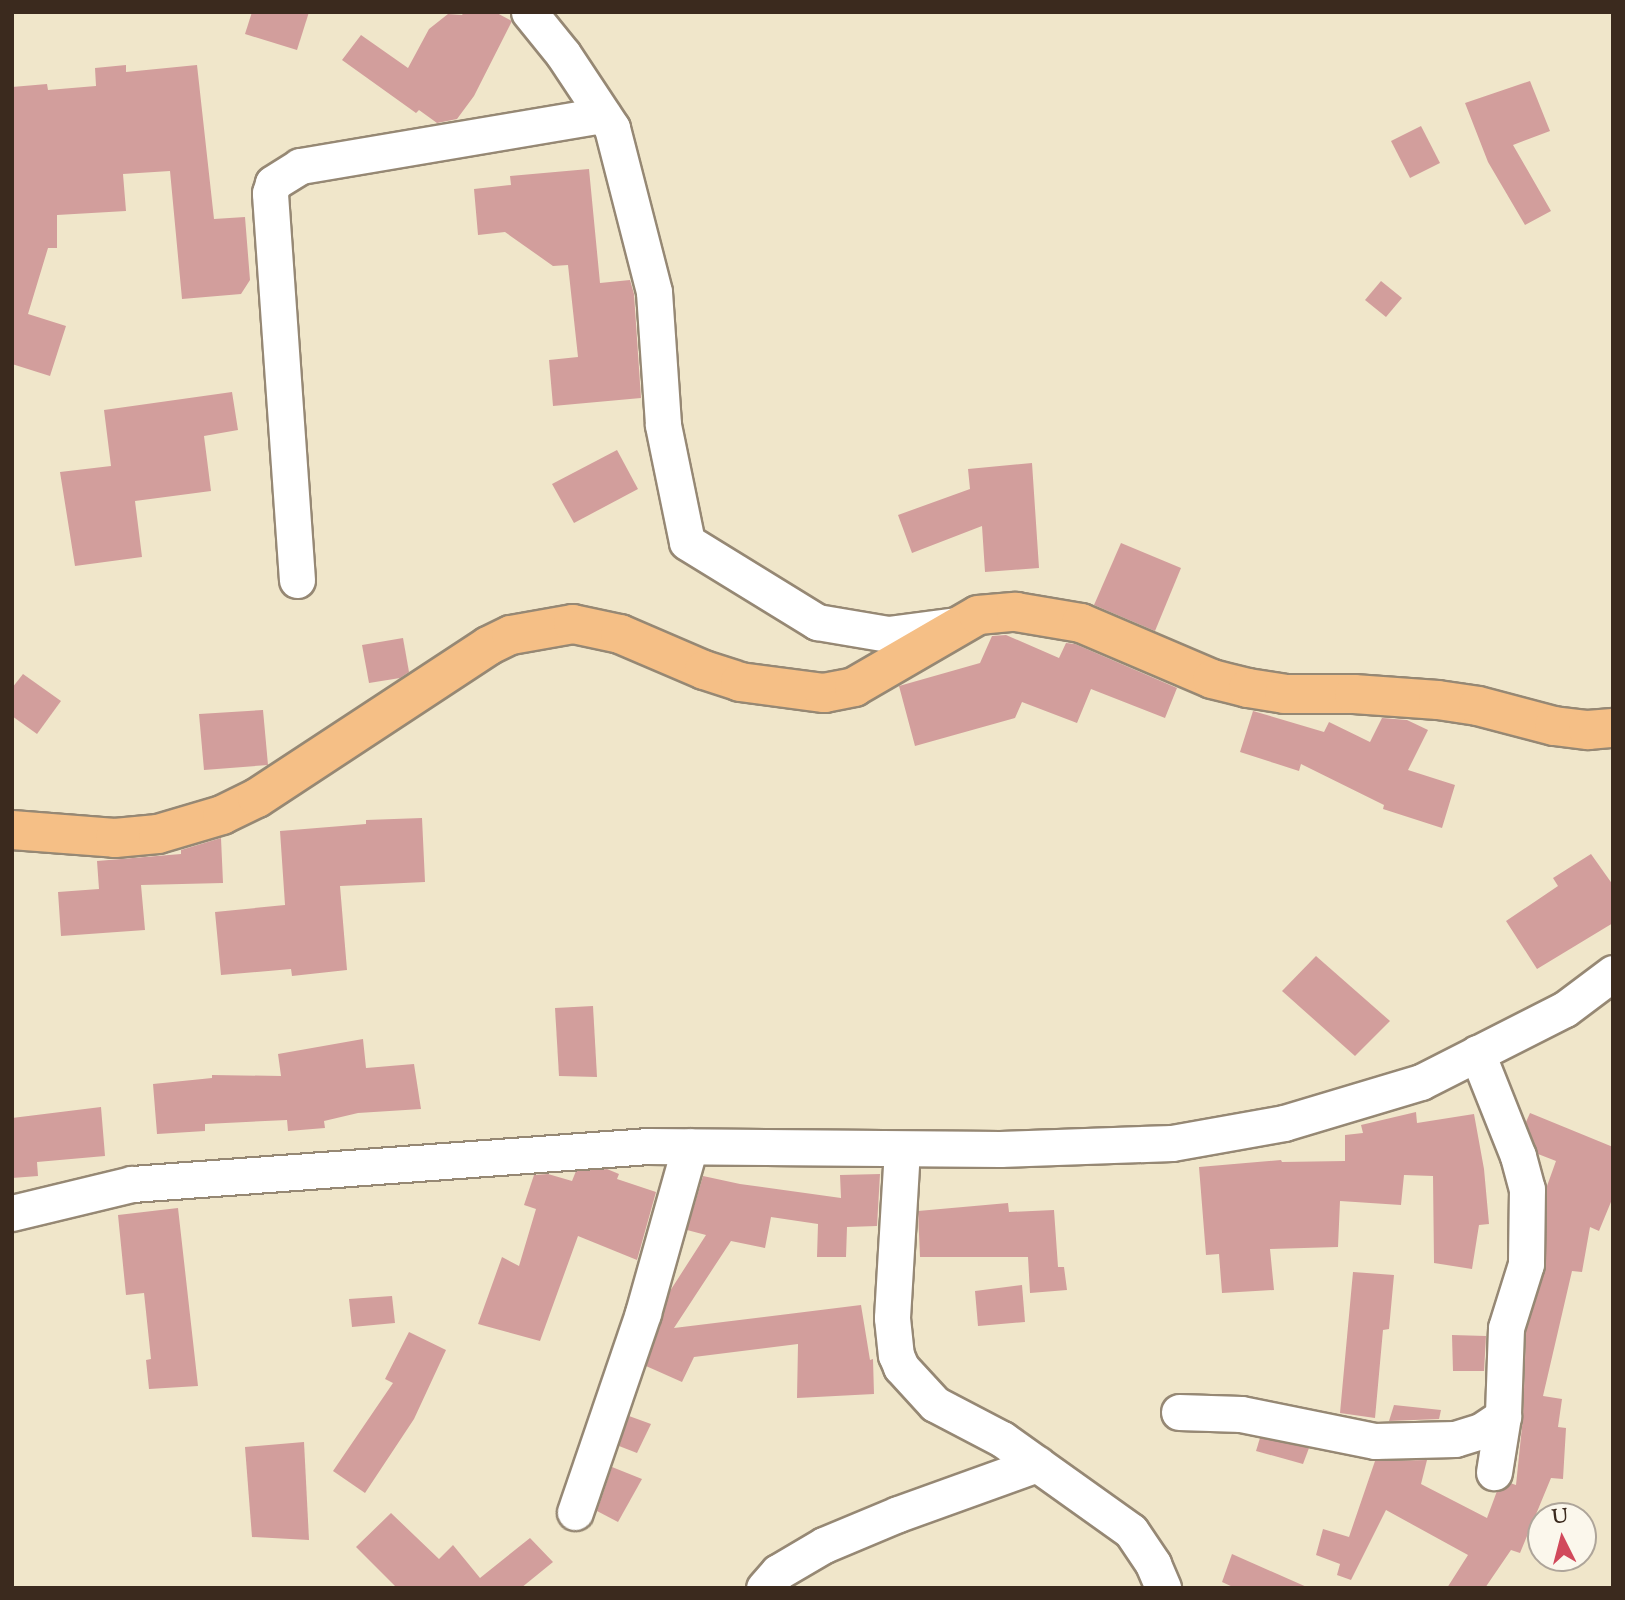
<!DOCTYPE html>
<style>
body{margin:0}
#map{position:relative;width:1625px;height:1600px;overflow:hidden;background:#f0e6ca;font-family:"Sorts Mill Goudy",serif}
div>[style]{position:absolute}
.building>*{inset:0;background:#d29e9c}
.roads{filter:drop-shadow(2px 0 #968874) drop-shadow(-2px 0 #968874) drop-shadow(0 2px #968874) drop-shadow(0 -2px #968874)}
.minor>*{height:35px;margin:-17.5px;padding:0 17.5px;transform-origin:17.5px;border-radius:17.5px;background:#fff}
.major>*{height:38px;margin:-19px;padding:0 19px;transform-origin:19px;border-radius:19px;background:#f5bf86}
span{translate:-50% -50%;white-space:nowrap;text-align:center;line-height:1.15;-webkit-text-stroke:6px #fbf7ec;paint-order:stroke}
.frame{position:absolute;inset:0;border:14px solid #3b2a1e;pointer-events:none}
.north{position:absolute;left:1527px;top:1502px;width:70px;height:70px;box-sizing:border-box;background:#fbf7ec;border:2px solid #aea59a;border-radius:50%;rotate:354deg;font-size:19px;font-weight:700;line-height:28px;text-align:center;color:#3b2a1e}
.north::after{content:'';display:block;margin:auto;width:24px;height:32px;background:#d1495b;clip-path:polygon(50% 0,100% 100%,50% 72%,0 100%)}
</style>
<div id="map">
<div class="building">
<i style="clip-path:polygon(252px 12px,309px 12px,297px 50px,245px 34px)"></i>
<i style="clip-path:polygon(464px 12px,495px 12px,512px 21px,474px 96px,457px 119px,437px 123px,419px 110px,416px 113px,342px 60px,361px 35px,408px 68px,429px 29px,448px 14px,462px 15px)"></i>
<i style="clip-path:polygon(126px 65px,126px 72px,197px 65px,214px 219px,245px 217px,250px 280px,241px 294px,182px 299px,170px 171px,123px 174px,126px 211px,57px 215px,57px 248px,48px 248px,28px 314px,66px 326px,50px 376px,12px 364px,12px 87px,47px 84px,48px 90px,96px 86px,95px 68px)"></i>
<i style="clip-path:polygon(1530px 81px,1550px 131px,1513px 145px,1551px 211px,1525px 225px,1488px 162px,1465px 103px)"></i>
<i style="clip-path:polygon(1421px 126px,1440px 163px,1410px 178px,1391px 141px)"></i>
<i style="clip-path:polygon(589px 169px,600px 283px,630px 280px,634px 294px,641px 398px,553px 406px,549px 360px,578px 357px,568px 265px,553px 266px,505px 232px,478px 235px,474px 189px,511px 185px,510px 176px)"></i>
<i style="clip-path:polygon(1381px 281px,1402px 298px,1386px 317px,1365px 300px)"></i>
<i style="clip-path:polygon(232px 392px,238px 430px,204px 436px,211px 491px,135px 501px,142px 557px,75px 566px,60px 472px,111px 466px,104px 410px)"></i>
<i style="clip-path:polygon(617px 450px,638px 489px,574px 523px,552px 484px)"></i>
<i style="clip-path:polygon(1032px 463px,1039px 568px,985px 572px,982px 526px,912px 553px,898px 515px,970px 489px,968px 469px)"></i>
<i style="clip-path:polygon(1121px 543px,1181px 568px,1155px 631px,1094px 605px)"></i>
<i style="clip-path:polygon(1006px 635px,1059px 658px,1066px 643px,1075px 644px,1177px 688px,1165px 718px,1091px 689px,1077px 723px,1022px 702px,1015px 718px,915px 746px,899px 686px,980px 663px,992px 636px)"></i>
<i style="clip-path:polygon(403px 638px,409px 672px,400px 678px,369px 683px,362px 645px)"></i>
<i style="clip-path:polygon(23px 674px,61px 701px,37px 734px,12px 716px,12px 688px)"></i>
<i style="clip-path:polygon(263px 710px,268px 765px,204px 770px,199px 714px)"></i>
<i style="clip-path:polygon(1253px 711px,1324px 732px,1329px 722px,1370px 742px,1382px 718px,1407px 720px,1428px 730px,1408px 770px,1455px 785px,1442px 828px,1383px 809px,1384px 805px,1301px 764px,1299px 771px,1240px 752px)"></i>
<i style="clip-path:polygon(422px 818px,425px 882px,340px 886px,347px 970px,292px 976px,291px 969px,221px 975px,215px 912px,285px 905px,280px 831px,366px 824px,366px 820px)"></i>
<i style="clip-path:polygon(221px 838px,223px 883px,141px 885px,145px 930px,61px 936px,58px 892px,99px 889px,97px 861px,181px 854px,181px 850px)"></i>
<i style="clip-path:polygon(1591px 854px,1613px 885px,1613px 923px,1537px 969px,1506px 921px,1558px 886px,1553px 878px)"></i>
<i style="clip-path:polygon(1316px 956px,1390px 1021px,1355px 1056px,1282px 991px)"></i>
<i style="clip-path:polygon(593px 1006px,597px 1077px,559px 1076px,555px 1008px)"></i>
<i style="clip-path:polygon(363px 1039px,366px 1068px,414px 1064px,421px 1109px,358px 1113px,324px 1121px,325px 1128px,288px 1131px,287px 1120px,205px 1124px,205px 1131px,157px 1134px,153px 1084px,212px 1078px,212px 1075px,281px 1076px,278px 1054px)"></i>
<i style="clip-path:polygon(101px 1107px,105px 1156px,37px 1162px,38px 1176px,12px 1178px,12px 1118px)"></i>
<i style="clip-path:polygon(1416px 1112px,1417px 1123px,1474px 1114px,1484px 1169px,1489px 1224px,1479px 1225px,1472px 1269px,1434px 1263px,1433px 1176px,1404px 1175px,1401px 1205px,1340px 1201px,1338px 1247px,1270px 1249px,1274px 1290px,1222px 1293px,1219px 1254px,1206px 1255px,1199px 1167px,1281px 1160px,1282px 1162px,1345px 1161px,1345px 1135px,1363px 1133px,1361px 1125px)"></i>
<i style="clip-path:polygon(1530px 1113px,1613px 1147px,1613px 1197px,1599px 1231px,1590px 1227px,1582px 1272px,1572px 1271px,1543px 1396px,1562px 1399px,1558px 1427px,1566px 1428px,1563px 1479px,1551px 1478px,1520px 1553px,1511px 1550px,1485px 1588px,1447px 1588px,1468px 1555px,1386px 1510px,1351px 1580px,1337px 1575px,1340px 1564px,1316px 1555px,1323px 1529px,1349px 1537px,1375px 1461px,1427px 1460px,1421px 1484px,1487px 1518px,1497px 1491px,1510px 1483px,1516px 1485px,1523px 1417px,1526px 1331px,1545px 1270px,1547px 1186px,1556px 1161px,1538px 1154px,1526px 1122px)"></i>
<i style="clip-path:polygon(607px 1169px,619px 1174px,617px 1179px,656px 1192px,637px 1260px,578px 1236px,540px 1341px,478px 1324px,502px 1257px,519px 1266px,536px 1209px,524px 1205px,534px 1175px,548px 1174px,572px 1181px,576px 1171px)"></i>
<i style="clip-path:polygon(880px 1174px,877px 1226px,847px 1227px,846px 1257px,817px 1257px,818px 1224px,771px 1217px,765px 1248px,731px 1241px,674px 1328px,861px 1305px,870px 1360px,873px 1359px,874px 1394px,797px 1398px,798px 1344px,694px 1357px,682px 1382px,646px 1366px,670px 1291px,706px 1235px,687px 1230px,703px 1176px,740px 1184px,841px 1198px,840px 1175px)"></i>
<i style="clip-path:polygon(1008px 1203px,1009px 1212px,1054px 1210px,1058px 1267px,1064px 1267px,1067px 1290px,1030px 1293px,1028px 1257px,920px 1257px,918px 1211px)"></i>
<i style="clip-path:polygon(178px 1208px,198px 1386px,149px 1389px,146px 1360px,151px 1359px,144px 1293px,126px 1295px,118px 1215px)"></i>
<i style="clip-path:polygon(1353px 1272px,1394px 1275px,1389px 1329px,1383px 1330px,1375px 1418px,1340px 1413px)"></i>
<i style="clip-path:polygon(1022px 1285px,1025px 1322px,978px 1326px,975px 1291px)"></i>
<i style="clip-path:polygon(392px 1296px,395px 1323px,352px 1327px,349px 1299px)"></i>
<i style="clip-path:polygon(409px 1332px,446px 1350px,414px 1419px,365px 1493px,333px 1471px,393px 1383px,385px 1379px)"></i>
<i style="clip-path:polygon(1452px 1335px,1486px 1336px,1484px 1371px,1453px 1371px)"></i>
<i style="clip-path:polygon(1394px 1405px,1441px 1410px,1439px 1419px,1389px 1421px)"></i>
<i style="clip-path:polygon(629px 1416px,651px 1424px,637px 1453px,619px 1446px)"></i>
<i style="clip-path:polygon(1260px 1438px,1309px 1448px,1303px 1464px,1256px 1451px)"></i>
<i style="clip-path:polygon(304px 1442px,309px 1540px,252px 1537px,245px 1447px)"></i>
<i style="clip-path:polygon(612px 1467px,642px 1479px,618px 1522px,597px 1511px)"></i>
<i style="clip-path:polygon(391px 1513px,439px 1559px,453px 1545px,480px 1578px,530px 1538px,553px 1562px,521px 1588px,397px 1588px,356px 1547px)"></i>
<i style="clip-path:polygon(1232px 1554px,1309px 1588px,1235px 1588px,1222px 1582px)"></i>
</div>
<div class="roads">
<div class="minor">
<i style="left:529px;top:12px;width:54px;rotate:51deg"></i>
<i style="left:563px;top:54px;width:89px;rotate:56.5deg"></i>
<i style="left:612px;top:128px;width:169px;rotate:75.6deg"></i>
<i style="left:654px;top:292px;width:133px;rotate:86.1deg"></i>
<i style="left:663px;top:425px;width:119px;rotate:78.4deg"></i>
<i style="left:687px;top:542px;width:153px;rotate:31.6deg"></i>
<i style="left:817px;top:622px;width:72px;rotate:9.6deg"></i>
<i style="left:888px;top:634px;width:69px;rotate:-7.5deg"></i>
<i style="left:297px;top:580px;width:388px;rotate:-94deg"></i>
<i style="left:270px;top:193px;width:10px;rotate:-73deg"></i>
<i style="left:273px;top:183px;width:32px;rotate:-32deg"></i>
<i style="left:300px;top:166px;width:307px;rotate:-9.6deg"></i>
<i style="left:1477px;top:1053px;width:111px;rotate:68.3deg"></i>
<i style="left:1518px;top:1156px;width:34px;rotate:75deg"></i>
<i style="left:1527px;top:1189px;width:75px;rotate:90.8deg"></i>
<i style="left:1526px;top:1264px;width:67px;rotate:107.4deg"></i>
<i style="left:1506px;top:1328px;width:88px;rotate:92deg"></i>
<i style="left:1503px;top:1416px;width:57px;rotate:99.1deg"></i>
<i style="left:902px;top:1149px;width:169px;rotate:93.4deg"></i>
<i style="left:892px;top:1318px;width:37px;rotate:84deg"></i>
<i style="left:896px;top:1355px;width:13px;rotate:67deg"></i>
<i style="left:901px;top:1367px;width:50px;rotate:47.4deg"></i>
<i style="left:935px;top:1404px;width:76px;rotate:27.6deg"></i>
<i style="left:1002px;top:1439px;width:158px;rotate:35.5deg"></i>
<i style="left:1131px;top:1531px;width:40px;rotate:56deg"></i>
<i style="left:1153px;top:1564px;width:26px;rotate:67deg"></i>
<i style="left:12px;top:1213px;width:123px;rotate:-13.6deg"></i>
<i style="left:132px;top:1184px;width:517px;rotate:-4.21deg"></i>
<i style="left:648px;top:1146px;width:352px;rotate:0.5deg"></i>
<i style="left:1000px;top:1149px;width:172px;rotate:-2deg"></i>
<i style="left:1172px;top:1143px;width:114px;rotate:-10.1deg"></i>
<i style="left:1284px;top:1123px;width:143px;rotate:-16.7deg"></i>
<i style="left:1421px;top:1082px;width:161px;rotate:-26.9deg"></i>
<i style="left:1565px;top:1009px;width:60px;rotate:-36.9deg"></i>
<i style="left:1179px;top:1412px;width:62px;rotate:1.8deg"></i>
<i style="left:1241px;top:1414px;width:137px;rotate:11.4deg"></i>
<i style="left:1375px;top:1441px;width:80px;rotate:-1.4deg"></i>
<i style="left:1455px;top:1439px;width:27px;rotate:-17deg"></i>
<i style="left:1481px;top:1431px;width:27px;rotate:-34deg"></i>
<i style="left:575px;top:1512px;width:210px;rotate:-71.1deg"></i>
<i style="left:643px;top:1313px;width:173px;rotate:-74.3deg"></i>
<i style="left:764px;top:1588px;width:21px;rotate:-49deg"></i>
<i style="left:778px;top:1572px;width:53px;rotate:-30.4deg"></i>
<i style="left:824px;top:1545px;width:80px;rotate:-22.7deg"></i>
<i style="left:898px;top:1514px;width:148px;rotate:-19.8deg"></i>
</div>
<div class="major">
<i style="left:12px;top:830px;width:103px;rotate:4.4deg"></i>
<i style="left:115px;top:838px;width:43px;rotate:-5.3deg"></i>
<i style="left:158px;top:834px;width:67px;rotate:-16.5deg"></i>
<i style="left:222px;top:815px;width:39px;rotate:-26deg"></i>
<i style="left:257px;top:798px;width:277px;rotate:-33.3deg"></i>
<i style="left:488px;top:646px;width:25px;rotate:-26deg"></i>
<i style="left:511px;top:635px;width:63px;rotate:-10.1deg"></i>
<i style="left:573px;top:624px;width:48px;rotate:12deg"></i>
<i style="left:620px;top:634px;width:91px;rotate:23.2deg"></i>
<i style="left:704px;top:670px;width:38px;rotate:18deg"></i>
<i style="left:740px;top:682px;width:85px;rotate:7.5deg"></i>
<i style="left:824px;top:693px;width:31px;rotate:-11deg"></i>
<i style="left:854px;top:687px;width:143px;rotate:-30.1deg"></i>
<i style="left:978px;top:615px;width:38px;rotate:-5deg"></i>
<i style="left:1016px;top:612px;width:66px;rotate:9.6deg"></i>
<i style="left:1081px;top:623px;width:142px;rotate:23.1deg"></i>
<i style="left:1212px;top:679px;width:37px;rotate:14deg"></i>
<i style="left:1248px;top:688px;width:36px;rotate:9deg"></i>
<i style="left:1284px;top:694px;width:70px"></i>
<i style="left:1354px;top:694px;width:84px;rotate:4.1deg"></i>
<i style="left:1438px;top:700px;width:40px;rotate:8.5deg"></i>
<i style="left:1478px;top:706px;width:79px;rotate:14.7deg"></i>
<i style="left:1554px;top:726px;width:34px;rotate:7deg"></i>
<i style="left:1588px;top:730px;width:25px;rotate:-5deg"></i>
</div>
</div>
<div class="frame"></div>
<div class="north">U</div>
</div>
